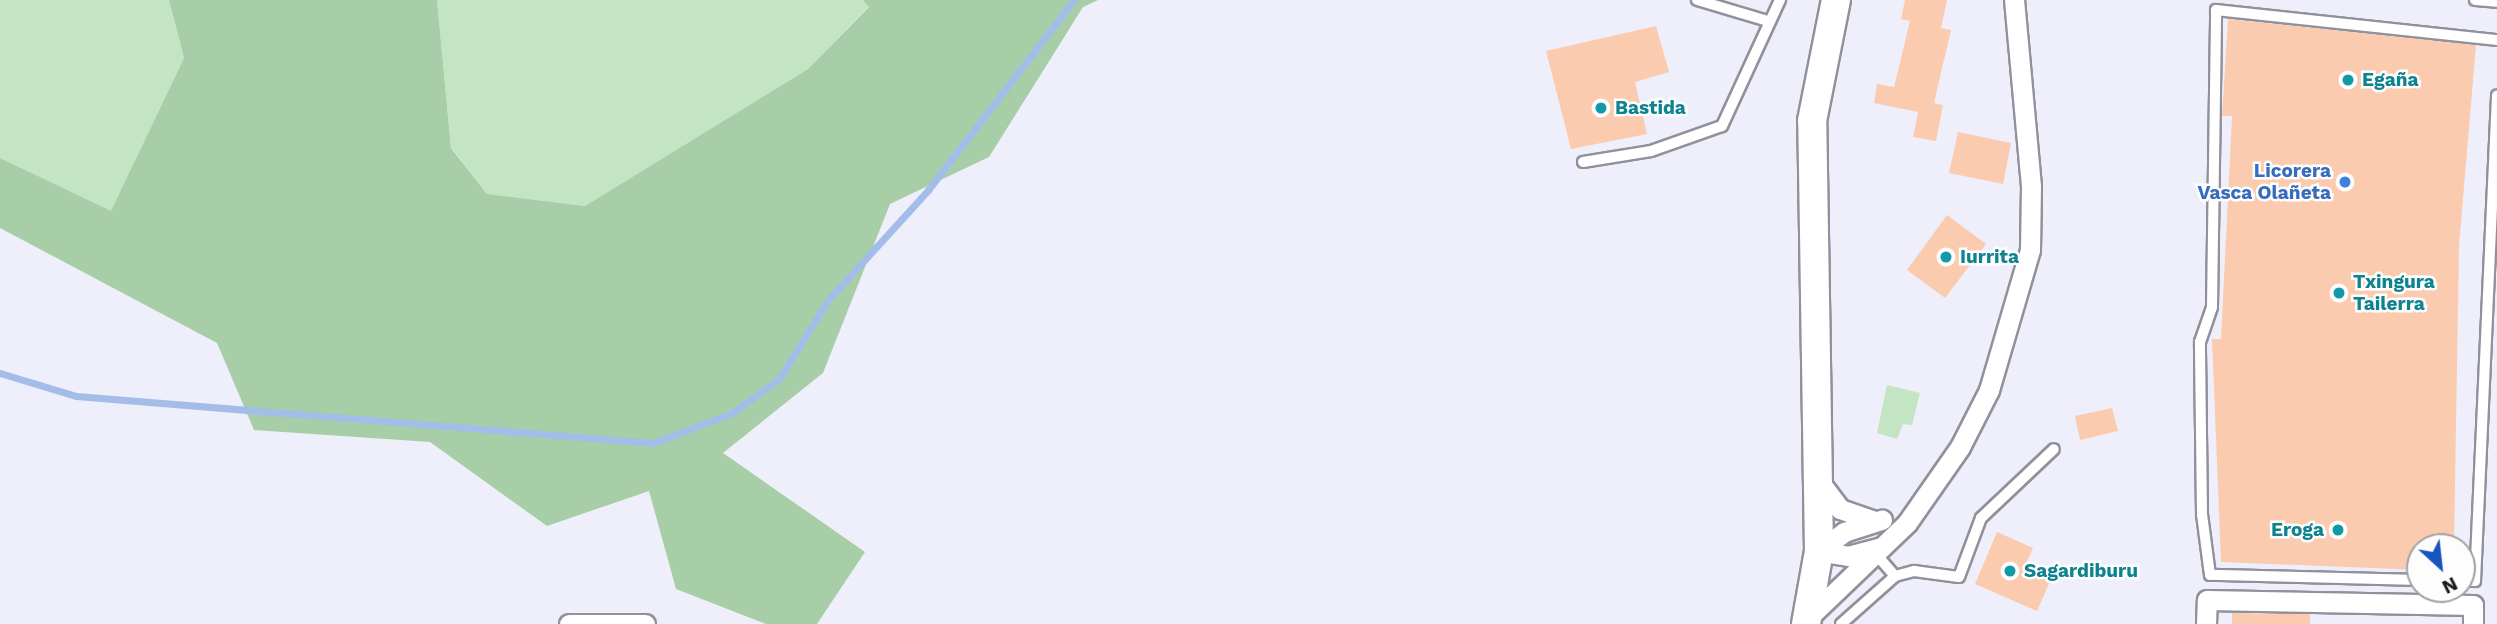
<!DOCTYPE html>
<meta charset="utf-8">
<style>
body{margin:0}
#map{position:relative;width:2497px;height:624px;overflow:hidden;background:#eeeffa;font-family:"Work Sans",sans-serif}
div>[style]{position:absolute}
.green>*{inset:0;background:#c4e5c3}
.forest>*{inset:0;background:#a8cea8}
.stream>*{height:7px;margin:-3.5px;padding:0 3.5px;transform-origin:3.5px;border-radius:3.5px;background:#a4bde8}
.building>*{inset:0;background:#fbcbaf}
.roads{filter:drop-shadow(2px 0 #90919c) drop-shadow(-2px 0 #90919c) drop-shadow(0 2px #90919c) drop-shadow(0 -2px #90919c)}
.lane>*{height:10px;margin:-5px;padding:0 5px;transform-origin:5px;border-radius:5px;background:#fff}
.street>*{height:19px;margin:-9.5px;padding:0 9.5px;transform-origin:9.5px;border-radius:9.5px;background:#fff}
.secondary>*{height:28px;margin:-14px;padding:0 14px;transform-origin:14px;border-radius:14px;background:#fff}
.dots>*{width:19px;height:19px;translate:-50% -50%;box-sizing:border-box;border:4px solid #fdfdfd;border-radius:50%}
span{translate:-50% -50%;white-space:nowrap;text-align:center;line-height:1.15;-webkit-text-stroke:5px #fdfdfd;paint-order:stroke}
.culture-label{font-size:19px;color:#0d838f;font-weight:700}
.left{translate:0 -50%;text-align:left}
.right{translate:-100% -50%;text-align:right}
.shop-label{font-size:19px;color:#366cbe;font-weight:700}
.north{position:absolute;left:2406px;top:533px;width:70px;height:70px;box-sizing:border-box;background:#fdfdfd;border:2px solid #a2a2a4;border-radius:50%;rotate:153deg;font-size:19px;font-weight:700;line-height:28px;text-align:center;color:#191a1e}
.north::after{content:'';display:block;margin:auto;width:24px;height:32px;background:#1754bf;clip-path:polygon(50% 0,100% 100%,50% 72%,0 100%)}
</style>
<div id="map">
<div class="green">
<i style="clip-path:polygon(0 0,169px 0,184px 58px,111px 212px,0 158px)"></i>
<i style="clip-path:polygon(437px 0,863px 0,869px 6px,808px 69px,585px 206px,487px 194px,451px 147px)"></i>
<i style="clip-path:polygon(1887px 385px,1920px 393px,1912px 425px,1903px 424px,1897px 439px,1877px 433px)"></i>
</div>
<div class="forest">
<i style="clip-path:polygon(169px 0,437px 0,451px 148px,487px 194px,585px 206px,808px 69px,869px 7px,863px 0,1098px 0,1083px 7px,989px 157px,890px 204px,823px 373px,723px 453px,865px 552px,817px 624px,766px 624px,676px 589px,649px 491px,547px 526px,430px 442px,254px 430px,217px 343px,0 228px,0 158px,111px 211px,184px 58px)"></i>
</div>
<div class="stream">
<i style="left:0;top:373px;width:79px;rotate:16.8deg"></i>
<i style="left:76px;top:396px;width:579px;rotate:4.66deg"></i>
<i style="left:653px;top:443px;width:85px;rotate:-20.8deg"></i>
<i style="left:732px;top:413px;width:58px;rotate:-35.9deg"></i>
<i style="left:779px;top:379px;width:93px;rotate:-58.2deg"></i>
<i style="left:828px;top:300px;width:149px;rotate:-47.7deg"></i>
<i style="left:928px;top:190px;width:240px;rotate:-52.5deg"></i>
</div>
<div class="building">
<i style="clip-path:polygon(1905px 0,1947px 0,1941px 28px,1951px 30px,1934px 103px,1943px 105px,1936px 141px,1913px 137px,1918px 112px,1874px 103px,1877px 84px,1894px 87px,1910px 21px,1901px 19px)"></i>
<i style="clip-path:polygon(2228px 19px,2476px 45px,2459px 246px,2454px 547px,2420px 547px,2420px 570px,2221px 562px,2212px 339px,2221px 339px,2232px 116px,2222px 116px)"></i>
<i style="clip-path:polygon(1656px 26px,1669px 72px,1635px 82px,1647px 134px,1571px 149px,1546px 51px)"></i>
<i style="clip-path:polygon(1958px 132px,2011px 143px,2003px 184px,1949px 173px)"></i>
<i style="clip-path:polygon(1947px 215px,1986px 244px,1945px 298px,1907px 270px)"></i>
<i style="clip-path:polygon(2112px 408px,2118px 431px,2080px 440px,2075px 416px)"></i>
<i style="clip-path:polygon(1997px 532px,2033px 548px,2025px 566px,2052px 577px,2037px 611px,1975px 584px)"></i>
<i style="clip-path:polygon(2232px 613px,2310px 614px,2310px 624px,2232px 624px)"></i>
</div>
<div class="roads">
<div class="lane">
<i style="left:1697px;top:0;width:74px;rotate:16.5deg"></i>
<i style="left:2475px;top:0;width:22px;rotate:5deg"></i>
<i style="left:1583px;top:162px;width:69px;rotate:-9.2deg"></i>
<i style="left:1651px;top:151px;width:75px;rotate:-19.4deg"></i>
<i style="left:1722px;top:126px;width:139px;rotate:-65.3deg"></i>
<i style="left:1895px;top:576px;width:20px;rotate:-15deg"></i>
<i style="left:1914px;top:571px;width:45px;rotate:7.6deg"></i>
<i style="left:1959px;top:577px;width:63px;rotate:-69.6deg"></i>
<i style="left:1981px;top:518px;width:100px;rotate:-43.4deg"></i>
<i style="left:2420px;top:580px;width:210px;rotate:-178.6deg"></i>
<i style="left:2210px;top:575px;width:62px;rotate:-97.5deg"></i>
<i style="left:2202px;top:514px;width:172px;rotate:-90.7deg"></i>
<i style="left:2200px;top:342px;width:37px;rotate:-71deg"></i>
<i style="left:2212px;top:307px;width:297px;rotate:-89.2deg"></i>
<i style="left:2216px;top:10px;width:283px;rotate:6.1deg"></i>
<i style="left:2462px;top:581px;width:13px"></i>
<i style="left:2475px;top:581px;width:486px;rotate:-87.4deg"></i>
<i style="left:1841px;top:624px;width:72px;rotate:-41.6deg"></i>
<i style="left:1895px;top:576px;width:29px;rotate:-131deg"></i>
</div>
<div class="street">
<i style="left:1819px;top:481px;width:35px;rotate:53deg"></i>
<i style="left:1840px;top:509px;width:36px;rotate:19deg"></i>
<i style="left:1878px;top:548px;width:30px;rotate:165deg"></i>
<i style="left:1849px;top:556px;width:30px;rotate:-171deg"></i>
<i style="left:1819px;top:551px;width:31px;rotate:-37deg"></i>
<i style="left:1844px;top:532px;width:40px;rotate:-18deg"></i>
<i style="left:1808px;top:618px;width:137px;rotate:-43.8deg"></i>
<i style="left:1907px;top:523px;width:93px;rotate:-55.1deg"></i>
<i style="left:1960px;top:447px;width:64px;rotate:-63deg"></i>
<i style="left:1989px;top:390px;width:146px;rotate:-73.7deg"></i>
<i style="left:2030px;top:250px;width:64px;rotate:-89.1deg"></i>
<i style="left:2031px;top:186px;width:187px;rotate:-95.2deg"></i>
<i style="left:569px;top:624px;width:76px"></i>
<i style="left:2206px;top:624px;width:24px;rotate:-88deg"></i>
<i style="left:2207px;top:600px;width:266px;rotate:1.1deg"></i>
<i style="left:2473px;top:605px;width:19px;rotate:90deg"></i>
</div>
<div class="secondary">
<i style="left:1806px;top:624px;width:74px;rotate:-79.9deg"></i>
<i style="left:1819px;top:551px;width:430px;rotate:-90.9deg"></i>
<i style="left:1812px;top:121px;width:123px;rotate:-78.8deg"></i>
</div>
</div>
<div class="dots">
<i style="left:2348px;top:80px;background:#0f9aa8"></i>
<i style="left:1601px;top:108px;background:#0f9aa8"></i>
<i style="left:2345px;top:182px;background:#3f7fe0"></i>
<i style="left:1946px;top:257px;background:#0f9aa8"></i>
<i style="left:2339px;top:293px;background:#0f9aa8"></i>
<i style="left:2338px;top:530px;background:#0f9aa8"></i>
<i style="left:2010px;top:571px;background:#0f9aa8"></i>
</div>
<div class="culture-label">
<span class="left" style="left:2362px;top:80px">Egaña</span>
<span class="left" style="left:1615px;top:108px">Bastida</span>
<span class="left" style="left:1960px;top:257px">Iurrita</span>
<span class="left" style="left:2353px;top:293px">Txingura<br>Tailerra</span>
<span class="right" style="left:2324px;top:530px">Eroga</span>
<span class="left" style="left:2024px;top:571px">Sagardiburu</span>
</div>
<div class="shop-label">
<span class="right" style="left:2331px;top:182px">Licorera<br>Vasca Olañeta</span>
</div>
<div class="north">N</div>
</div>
